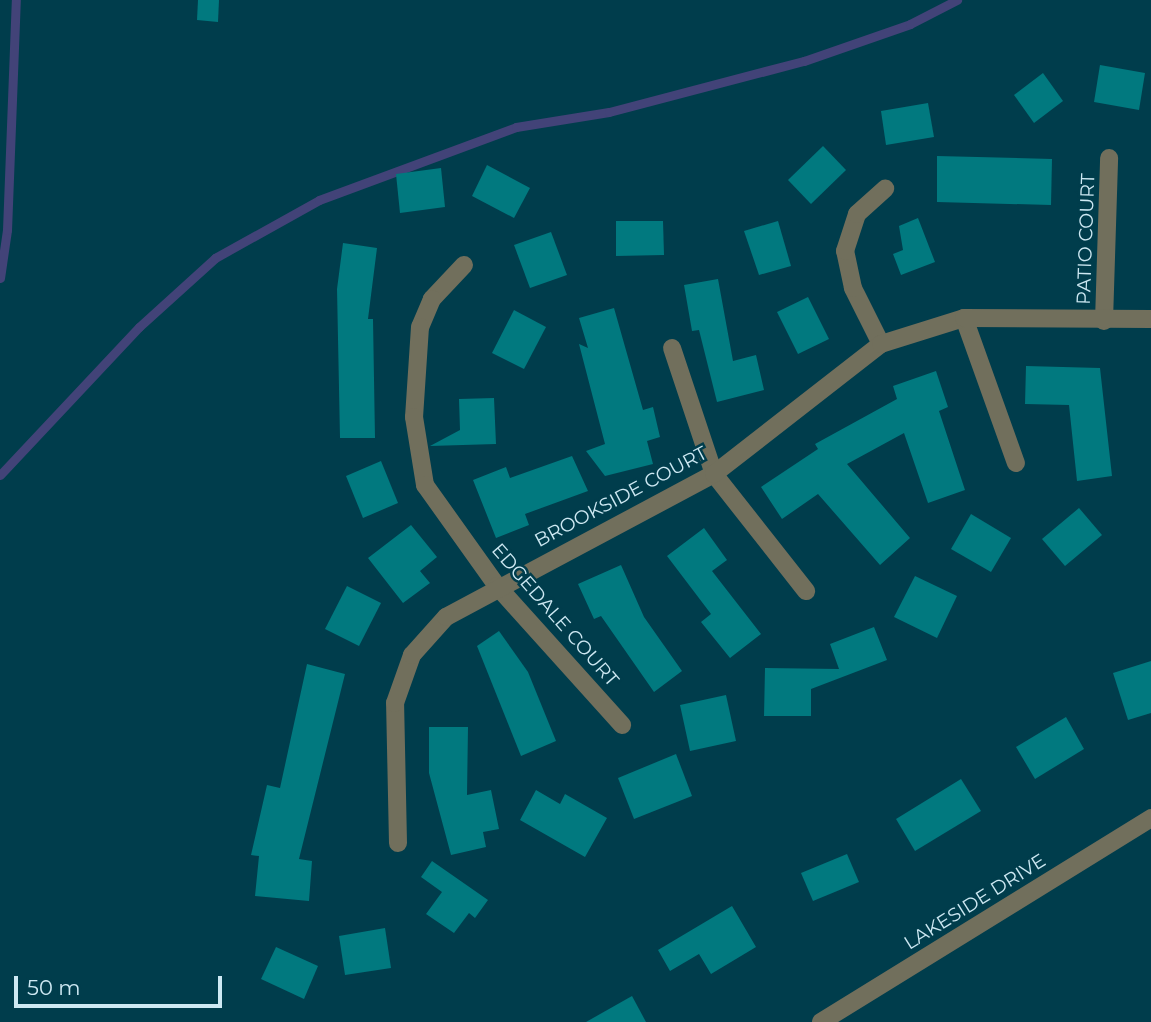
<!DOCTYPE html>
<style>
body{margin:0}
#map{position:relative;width:1151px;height:1022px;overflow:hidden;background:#003d4c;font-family:Montserrat,sans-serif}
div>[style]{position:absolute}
.stream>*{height:9px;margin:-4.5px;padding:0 4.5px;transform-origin:4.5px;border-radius:4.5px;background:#424378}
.building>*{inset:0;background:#01797f}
.minor>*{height:18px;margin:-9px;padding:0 9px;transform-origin:9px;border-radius:9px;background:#716f5c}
span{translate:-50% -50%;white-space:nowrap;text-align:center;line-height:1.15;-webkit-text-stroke:5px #003d4c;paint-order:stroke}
.street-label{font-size:19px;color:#cee9f3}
.scale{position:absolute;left:14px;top:976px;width:208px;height:32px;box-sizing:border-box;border:4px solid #cee9f3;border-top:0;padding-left:9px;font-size:21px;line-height:24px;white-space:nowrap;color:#cee9f3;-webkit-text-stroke:5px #003d4c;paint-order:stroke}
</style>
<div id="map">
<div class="stream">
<i style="left:0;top:278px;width:49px;rotate:-81.7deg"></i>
<i style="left:7px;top:230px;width:230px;rotate:-87.8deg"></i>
<i style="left:0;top:475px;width:203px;rotate:-46.8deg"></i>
<i style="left:139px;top:327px;width:103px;rotate:-42.2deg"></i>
<i style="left:215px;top:258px;width:119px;rotate:-29.1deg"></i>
<i style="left:319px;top:200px;width:210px;rotate:-20.3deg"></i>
<i style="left:516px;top:127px;width:94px;rotate:-9.2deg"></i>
<i style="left:609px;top:112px;width:202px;rotate:-14.7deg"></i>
<i style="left:804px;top:61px;width:112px;rotate:-19.2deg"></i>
<i style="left:910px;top:24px;width:53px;rotate:-27.1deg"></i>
</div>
<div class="building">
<i style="clip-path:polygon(198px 0,219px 0,218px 22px,197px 20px)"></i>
<i style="clip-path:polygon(1100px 65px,1145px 73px,1139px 110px,1094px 102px)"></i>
<i style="clip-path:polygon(1043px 73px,1063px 101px,1034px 123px,1014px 95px)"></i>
<i style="clip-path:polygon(928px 103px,934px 137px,886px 145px,881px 111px)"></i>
<i style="clip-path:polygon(823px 146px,846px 170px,811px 204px,788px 180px)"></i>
<i style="clip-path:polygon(937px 156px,1052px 159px,1051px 205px,937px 202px)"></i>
<i style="clip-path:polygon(487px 165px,530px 188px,514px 218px,472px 196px)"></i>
<i style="clip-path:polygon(441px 168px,445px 207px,400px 213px,396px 174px)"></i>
<i style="clip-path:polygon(918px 218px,935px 262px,901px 275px,893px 254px,903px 250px,899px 226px)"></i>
<i style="clip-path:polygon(616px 221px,663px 221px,664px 255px,616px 256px)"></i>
<i style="clip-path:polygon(778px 221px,791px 266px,759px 275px,744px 231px)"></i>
<i style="clip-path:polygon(551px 232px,567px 275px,530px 288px,514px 245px)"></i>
<i style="clip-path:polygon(343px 243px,377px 248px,368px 319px,373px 319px,375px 438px,340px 438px,337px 289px)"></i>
<i style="clip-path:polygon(718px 279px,733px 361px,756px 355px,764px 390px,717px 402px,699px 330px,692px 331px,684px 285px)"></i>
<i style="clip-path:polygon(808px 297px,829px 339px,798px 354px,777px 312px)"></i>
<i style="clip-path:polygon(614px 308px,643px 410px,653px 407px,660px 437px,647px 441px,653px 464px,605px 476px,586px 451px,605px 444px,579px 344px,588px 348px,579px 318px)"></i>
<i style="clip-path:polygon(514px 310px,546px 327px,524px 369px,492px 353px)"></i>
<i style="clip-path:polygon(1026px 366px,1100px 368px,1112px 476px,1077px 481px,1069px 405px,1025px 404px)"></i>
<i style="clip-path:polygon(936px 371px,948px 407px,939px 411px,965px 490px,928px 503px,904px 433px,847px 464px,910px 538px,880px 565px,818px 494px,782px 519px,761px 487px,818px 449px,815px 444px,897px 399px,893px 386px)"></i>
<i style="clip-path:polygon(494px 398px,496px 444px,430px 446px,460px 430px,459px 399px)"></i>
<i style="clip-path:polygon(572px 456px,588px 491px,525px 514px,529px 525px,496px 538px,473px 480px,506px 467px,510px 478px)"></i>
<i style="clip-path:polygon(381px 461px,398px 503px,363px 518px,346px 476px)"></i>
<i style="clip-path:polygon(1079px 508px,1102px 535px,1065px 566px,1042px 539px)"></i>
<i style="clip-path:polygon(971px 514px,1011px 538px,991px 572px,951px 549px)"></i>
<i style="clip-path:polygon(411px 525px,437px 557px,420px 571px,430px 583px,403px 603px,368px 558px)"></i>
<i style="clip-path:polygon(704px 528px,727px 560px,712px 571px,761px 634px,730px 658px,701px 622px,711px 614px,667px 556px)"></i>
<i style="clip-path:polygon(621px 565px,644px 617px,682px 671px,654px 692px,601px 616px,594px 619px,578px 584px)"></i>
<i style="clip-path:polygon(915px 576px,957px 596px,937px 638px,894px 617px)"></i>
<i style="clip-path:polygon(347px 586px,381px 603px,359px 646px,325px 629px)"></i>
<i style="clip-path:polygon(874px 627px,887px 660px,811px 689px,811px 716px,764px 716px,765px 668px,839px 669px,830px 644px)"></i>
<i style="clip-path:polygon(499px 631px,528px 672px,556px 741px,521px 756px,477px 646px)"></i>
<i style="clip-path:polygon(1151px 661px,1151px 713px,1128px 720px,1113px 673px)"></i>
<i style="clip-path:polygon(307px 664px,345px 674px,299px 859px,312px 861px,309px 901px,255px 896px,259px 856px,251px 855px,267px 785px,280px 788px)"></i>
<i style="clip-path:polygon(726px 695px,736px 741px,690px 751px,680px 705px)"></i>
<i style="clip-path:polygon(1066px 717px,1084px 749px,1035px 779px,1016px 747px)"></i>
<i style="clip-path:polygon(429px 727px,468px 727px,467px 795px,491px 790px,499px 829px,483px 832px,486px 847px,451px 855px,429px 773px)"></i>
<i style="clip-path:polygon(676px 754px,692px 796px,634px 819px,618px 778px)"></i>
<i style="clip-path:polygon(961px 779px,981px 811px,915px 851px,896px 819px)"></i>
<i style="clip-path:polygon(536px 790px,560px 804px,565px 794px,607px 818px,585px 857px,520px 820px)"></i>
<i style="clip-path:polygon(847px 854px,859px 882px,813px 901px,801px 873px)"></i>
<i style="clip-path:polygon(432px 861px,488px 900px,475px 918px,469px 913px,454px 933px,426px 914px,442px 892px,421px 877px)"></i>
<i style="clip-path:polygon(732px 906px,756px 947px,711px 974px,699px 954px,670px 971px,658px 950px)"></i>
<i style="clip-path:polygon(385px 928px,391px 968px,345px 975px,339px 936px)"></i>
<i style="clip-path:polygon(276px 947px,318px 966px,304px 999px,261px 979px)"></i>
<i style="clip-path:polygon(632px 996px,646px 1022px,586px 1022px)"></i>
</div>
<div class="minor">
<i style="left:464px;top:265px;width:47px;rotate:133.3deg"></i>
<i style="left:432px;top:299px;width:30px;rotate:113deg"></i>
<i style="left:420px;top:327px;width:90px;rotate:93.8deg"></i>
<i style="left:414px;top:417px;width:69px;rotate:80.8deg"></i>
<i style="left:425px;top:485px;width:124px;rotate:54.5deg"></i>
<i style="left:497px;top:586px;width:187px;rotate:48deg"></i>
<i style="left:964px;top:318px;width:154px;rotate:70.3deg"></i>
<i style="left:1104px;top:321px;width:163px;rotate:-88.2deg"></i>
<i style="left:881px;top:344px;width:63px;rotate:-116.6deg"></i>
<i style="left:853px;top:288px;width:38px;rotate:-102deg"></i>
<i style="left:845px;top:251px;width:39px;rotate:-72deg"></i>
<i style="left:857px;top:214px;width:38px;rotate:-42deg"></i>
<i style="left:672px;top:348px;width:133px;rotate:71.6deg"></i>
<i style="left:714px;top:474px;width:149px;rotate:51.8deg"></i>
<i style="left:398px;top:843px;width:140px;rotate:-91.2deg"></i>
<i style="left:395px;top:703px;width:51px;rotate:-70.5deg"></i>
<i style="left:412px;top:655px;width:51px;rotate:-48.2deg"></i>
<i style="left:446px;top:617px;width:304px;rotate:-28.1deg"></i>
<i style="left:714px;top:474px;width:212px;rotate:-37.9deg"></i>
<i style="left:881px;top:344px;width:87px;rotate:-17.4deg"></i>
<i style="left:964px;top:318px;width:187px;rotate:0.3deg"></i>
<i style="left:821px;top:1022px;width:388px;rotate:-31.7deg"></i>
</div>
<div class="street-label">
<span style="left:1086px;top:239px;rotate:-88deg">PATIO COURT</span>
<span style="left:621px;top:497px;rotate:-28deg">BROOKSIDE COURT</span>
<span style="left:555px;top:615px;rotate:49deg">EDGEDALE COURT</span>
<span style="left:975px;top:902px;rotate:-32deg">LAKESIDE DRIVE</span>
</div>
<div class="scale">50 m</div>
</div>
